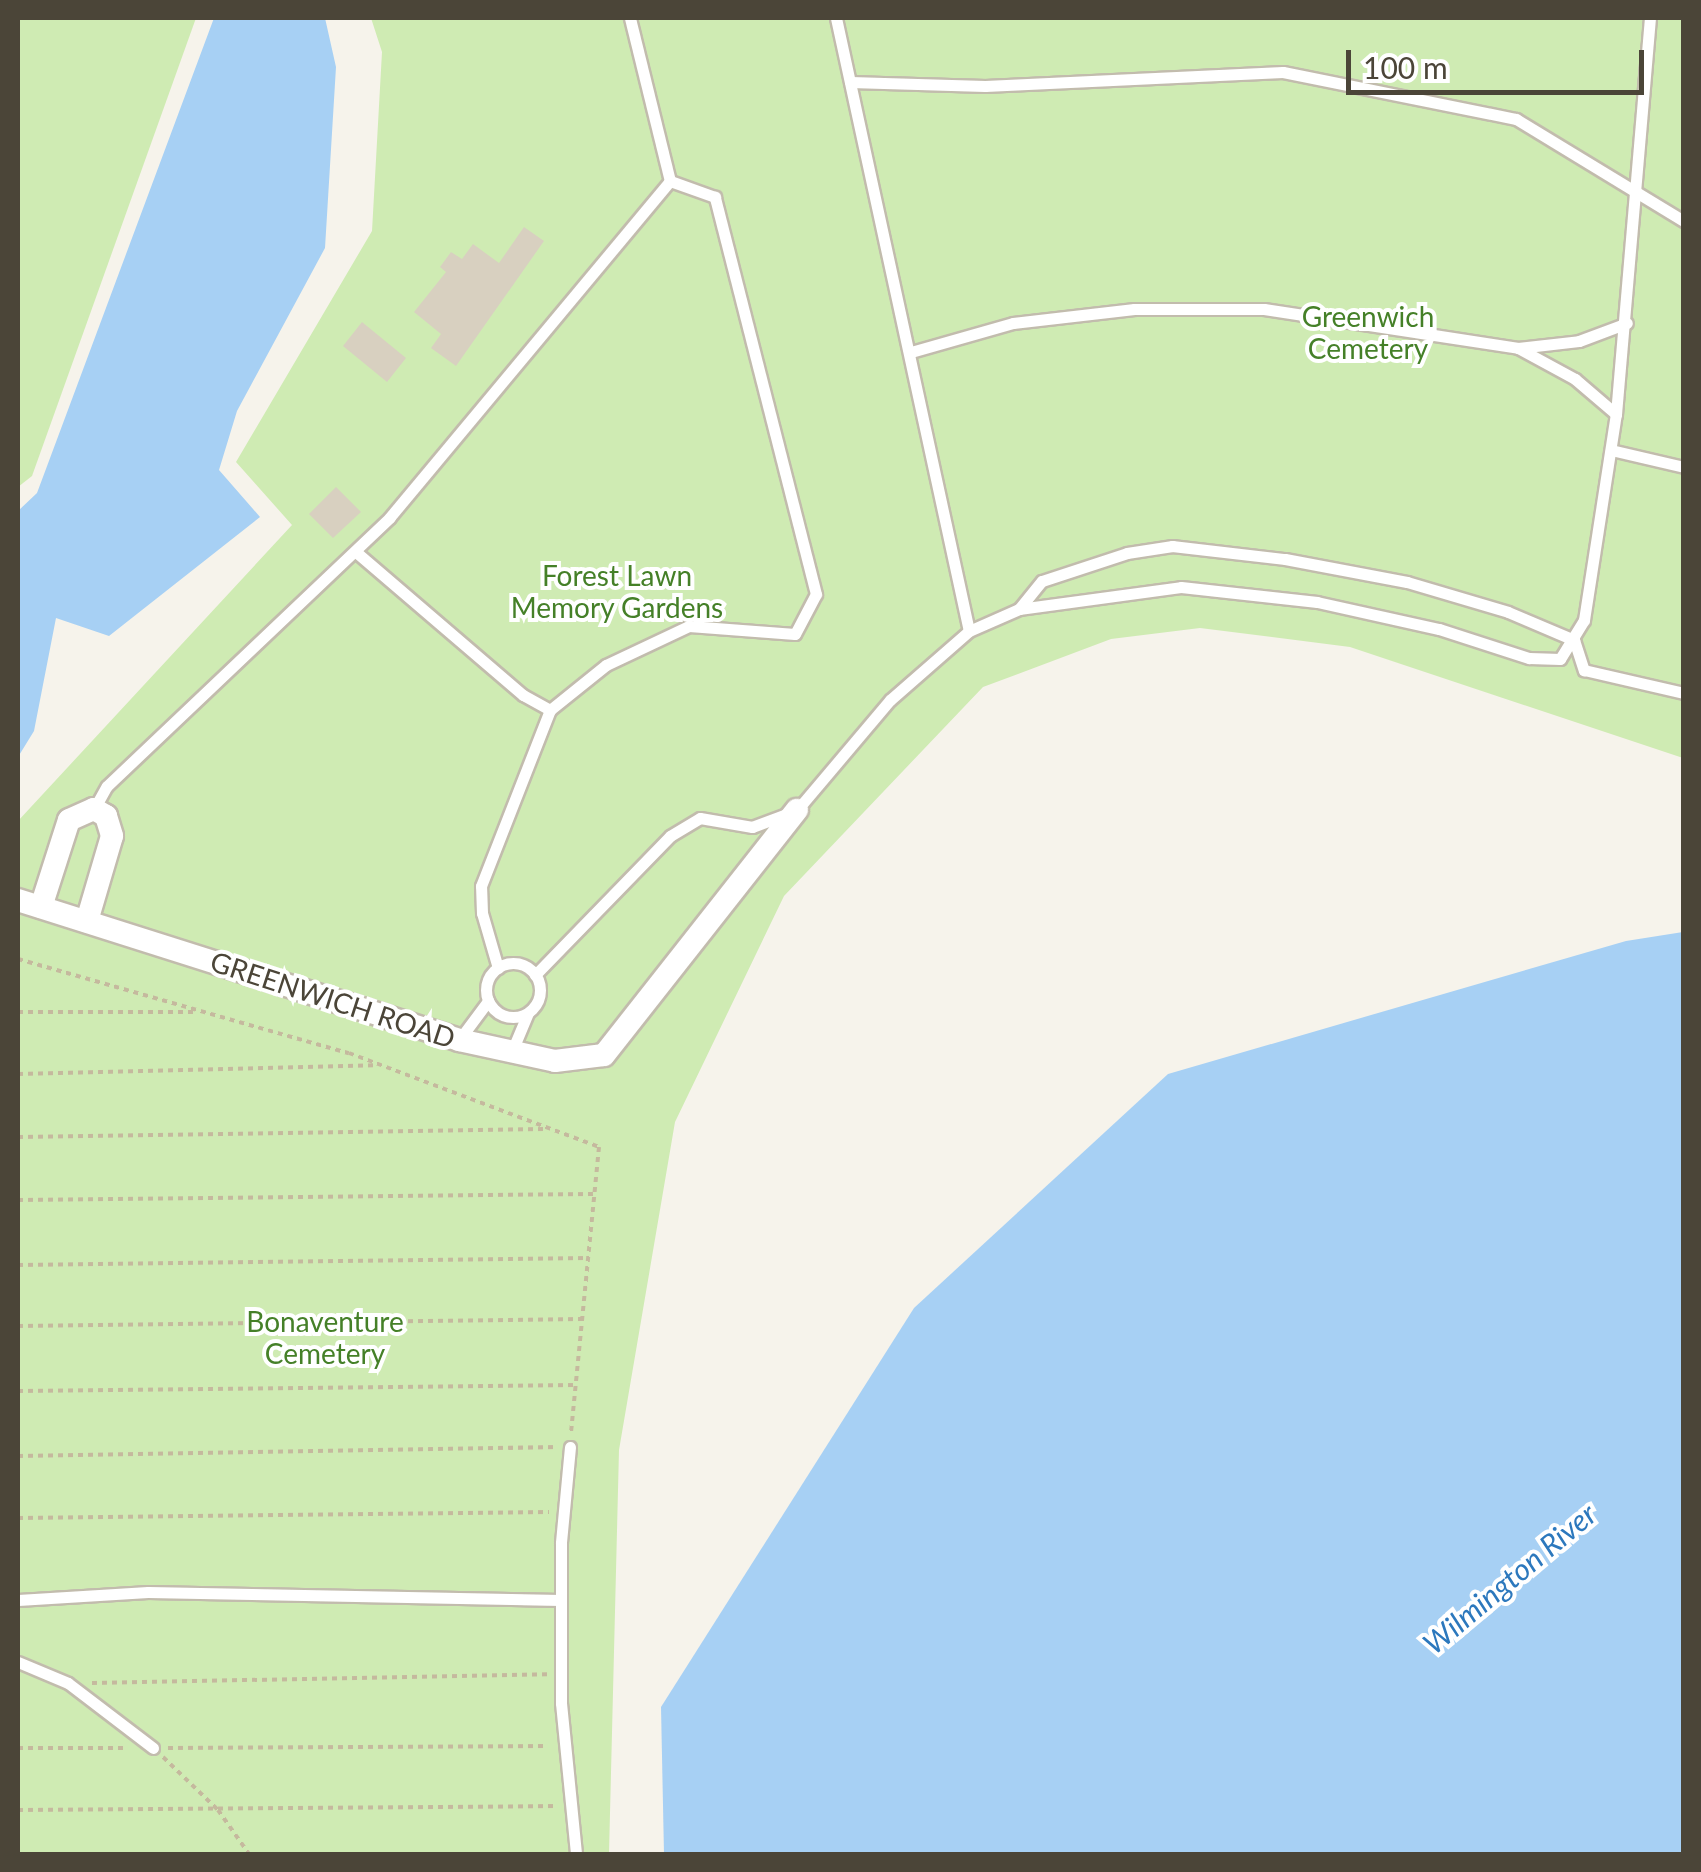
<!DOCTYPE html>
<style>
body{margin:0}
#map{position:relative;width:1701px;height:1872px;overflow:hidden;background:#f6f3eb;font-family:Lato,sans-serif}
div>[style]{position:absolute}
.green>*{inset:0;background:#cfebb3}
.water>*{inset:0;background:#a7d0f4}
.building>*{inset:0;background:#d8d0c0}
.path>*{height:4px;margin-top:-2px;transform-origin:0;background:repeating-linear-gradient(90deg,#c5b99e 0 5px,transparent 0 10px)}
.roads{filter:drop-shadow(2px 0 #c2bcad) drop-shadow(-2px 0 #c2bcad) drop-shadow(0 2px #c2bcad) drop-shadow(0 -2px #c2bcad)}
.lane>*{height:11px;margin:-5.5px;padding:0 5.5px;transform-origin:5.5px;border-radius:5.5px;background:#fff}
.lane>.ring{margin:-5.5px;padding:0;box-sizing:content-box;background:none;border:11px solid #fff;border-radius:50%}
.street>*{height:22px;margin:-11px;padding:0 11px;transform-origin:11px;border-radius:11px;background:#fff}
span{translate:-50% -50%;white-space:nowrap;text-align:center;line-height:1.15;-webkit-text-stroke:8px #fff;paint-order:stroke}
.park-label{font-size:28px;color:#458028}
.street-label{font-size:28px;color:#4b4538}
.water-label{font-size:30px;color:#2c78bd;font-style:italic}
.frame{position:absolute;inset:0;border:20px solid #4b4538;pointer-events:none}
.scale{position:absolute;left:1346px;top:50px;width:298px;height:45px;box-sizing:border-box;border:5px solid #4b4538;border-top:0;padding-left:12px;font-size:30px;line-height:35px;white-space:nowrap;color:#4b4538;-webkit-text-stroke:8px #fff;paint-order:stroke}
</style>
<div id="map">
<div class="green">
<i style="clip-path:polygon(18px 18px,196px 18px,32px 476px,18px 487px)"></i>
<i style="clip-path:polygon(371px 18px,1683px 18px,1683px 758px,1350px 647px,1200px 628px,1111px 639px,983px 687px,784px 896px,675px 1122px,619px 1450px,609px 1854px,18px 1854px,18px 821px,292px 525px,236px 462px,372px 231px,382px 52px)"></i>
</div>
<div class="water">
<i style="clip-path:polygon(214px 18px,325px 18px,336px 67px,325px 248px,237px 411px,219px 470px,260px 517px,109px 636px,56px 618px,34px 731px,18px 757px,18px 511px,37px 493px)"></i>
<i style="clip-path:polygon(1683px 932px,1683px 1854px,664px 1854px,661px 1707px,914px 1308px,1168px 1074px,1626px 941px)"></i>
</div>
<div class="building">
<i style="clip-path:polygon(524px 227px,544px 241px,456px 366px,431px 348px,441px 334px,414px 312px,446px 272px,440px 267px,451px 252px,462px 259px,473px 244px,499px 263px)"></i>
<i style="clip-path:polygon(362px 322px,406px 358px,387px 382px,343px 346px)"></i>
<i style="clip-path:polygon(336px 487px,361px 512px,333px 538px,309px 514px)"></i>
</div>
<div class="path">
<i style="left:18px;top:959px;width:344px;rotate:15.9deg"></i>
<i style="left:349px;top:1053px;width:267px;rotate:20.6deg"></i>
<i style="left:599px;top:1147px;width:288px;rotate:95.6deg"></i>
<i style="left:18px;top:1012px;width:180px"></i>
<i style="left:18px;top:1074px;width:357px;rotate:-1.4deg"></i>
<i style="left:18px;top:1137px;width:528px;rotate:-0.87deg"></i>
<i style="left:18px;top:1200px;width:575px;rotate:-0.6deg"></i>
<i style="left:18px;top:1265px;width:570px;rotate:-0.7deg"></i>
<i style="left:18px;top:1326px;width:564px;rotate:-0.71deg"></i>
<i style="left:18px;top:1391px;width:558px;rotate:-0.62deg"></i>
<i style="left:18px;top:1456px;width:540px;rotate:-0.95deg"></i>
<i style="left:18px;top:1518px;width:531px;rotate:-0.65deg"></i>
<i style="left:92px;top:1683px;width:456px;rotate:-1.1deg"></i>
<i style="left:18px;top:1748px;width:109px"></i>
<i style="left:168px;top:1748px;width:380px;rotate:-0.3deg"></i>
<i style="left:163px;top:1757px;width:76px;rotate:43.9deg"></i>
<i style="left:218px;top:1810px;width:54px;rotate:54.8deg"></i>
<i style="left:18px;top:1810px;width:540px;rotate:-0.42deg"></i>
</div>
<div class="roads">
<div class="lane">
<i style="left:836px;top:18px;width:627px;rotate:77.76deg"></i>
<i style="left:850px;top:82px;width:135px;rotate:1.7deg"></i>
<i style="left:985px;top:86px;width:298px;rotate:-2.7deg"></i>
<i style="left:1283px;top:72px;width:238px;rotate:11.4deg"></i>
<i style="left:1516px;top:119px;width:197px;rotate:31.3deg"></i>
<i style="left:1518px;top:348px;width:61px;rotate:-6.5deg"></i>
<i style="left:1579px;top:341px;width:51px;rotate:-20.6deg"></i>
<i style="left:911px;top:352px;width:106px;rotate:-15.9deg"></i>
<i style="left:1013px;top:323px;width:122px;rotate:-6.6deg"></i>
<i style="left:1134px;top:309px;width:130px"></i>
<i style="left:1264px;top:309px;width:257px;rotate:8.7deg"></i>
<i style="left:1518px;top:348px;width:65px;rotate:28.5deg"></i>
<i style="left:1575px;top:379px;width:54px;rotate:40.5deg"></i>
<i style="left:1611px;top:450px;width:75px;rotate:13.1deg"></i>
<i style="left:356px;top:552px;width:220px;rotate:40.6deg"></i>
<i style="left:523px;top:695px;width:31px;rotate:29deg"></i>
<i style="left:1019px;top:609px;width:36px;rotate:-51deg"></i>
<i style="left:1042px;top:581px;width:89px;rotate:-18.2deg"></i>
<i style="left:1127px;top:553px;width:46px;rotate:-8.8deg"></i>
<i style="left:1172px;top:546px;width:114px;rotate:6.6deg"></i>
<i style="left:1285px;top:559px;width:124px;rotate:10.7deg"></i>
<i style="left:1407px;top:582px;width:105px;rotate:16.5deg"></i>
<i style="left:1508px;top:612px;width:72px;rotate:23deg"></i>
<i style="left:1574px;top:640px;width:32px;rotate:72deg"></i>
<i style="left:1584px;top:670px;width:103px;rotate:13deg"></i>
<i style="left:94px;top:809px;width:26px;rotate:-61deg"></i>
<i style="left:107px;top:786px;width:390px;rotate:-43.5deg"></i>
<i style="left:390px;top:517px;width:437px;rotate:-50.2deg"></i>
<i style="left:670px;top:181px;width:168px;rotate:-103.8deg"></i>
<i class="ring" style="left:486px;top:963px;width:43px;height:43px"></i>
<i style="left:498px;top:968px;width:57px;rotate:-106.2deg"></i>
<i style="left:482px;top:913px;width:27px;rotate:-92deg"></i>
<i style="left:481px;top:886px;width:189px;rotate:-68.6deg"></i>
<i style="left:550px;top:710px;width:72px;rotate:-38.8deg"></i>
<i style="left:606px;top:665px;width:92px;rotate:-25.2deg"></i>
<i style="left:689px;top:626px;width:106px;rotate:4.3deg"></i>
<i style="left:795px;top:634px;width:45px;rotate:-62.3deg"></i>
<i style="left:816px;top:594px;width:410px;rotate:-104.3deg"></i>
<i style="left:715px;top:197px;width:48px;rotate:-160.4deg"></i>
<i style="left:535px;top:975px;width:194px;rotate:-45.8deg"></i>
<i style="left:670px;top:836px;width:35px;rotate:-31deg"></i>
<i style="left:700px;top:818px;width:53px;rotate:9.8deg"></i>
<i style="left:752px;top:827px;width:48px;rotate:-20.7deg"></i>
<i style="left:797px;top:810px;width:144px;rotate:-49.8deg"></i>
<i style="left:890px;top:700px;width:105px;rotate:-41.1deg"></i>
<i style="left:969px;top:631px;width:55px;rotate:-23.7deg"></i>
<i style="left:1019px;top:609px;width:163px;rotate:-7.7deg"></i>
<i style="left:1181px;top:587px;width:137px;rotate:6.3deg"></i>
<i style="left:1317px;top:602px;width:125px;rotate:12.5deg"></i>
<i style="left:1439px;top:629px;width:95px;rotate:17.9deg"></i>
<i style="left:1529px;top:658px;width:31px;rotate:2deg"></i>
<i style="left:1560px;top:659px;width:46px;rotate:-58.4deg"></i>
<i style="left:1584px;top:620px;width:208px;rotate:-81.2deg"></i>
<i style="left:1616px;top:414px;width:397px;rotate:-85.1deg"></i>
<i style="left:459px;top:1040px;width:49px;rotate:-53.4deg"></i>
<i style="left:512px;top:1051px;width:41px;rotate:-67.2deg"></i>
<i style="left:570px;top:1447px;width:96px;rotate:95.4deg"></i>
<i style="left:561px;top:1543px;width:160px;rotate:90deg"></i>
<i style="left:561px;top:1703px;width:152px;rotate:84.3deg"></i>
<i style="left:18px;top:1600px;width:130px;rotate:-3.5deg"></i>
<i style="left:148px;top:1592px;width:413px;rotate:1.1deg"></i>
<i style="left:18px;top:1662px;width:54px;rotate:22.8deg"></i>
<i style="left:68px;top:1683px;width:107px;rotate:37.4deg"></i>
</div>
<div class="street">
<i style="left:18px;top:900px;width:463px;rotate:17.6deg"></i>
<i style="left:459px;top:1040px;width:98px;rotate:12.3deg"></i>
<i style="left:555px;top:1061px;width:49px;rotate:-7deg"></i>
<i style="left:604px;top:1055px;width:312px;rotate:-51.8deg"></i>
<i style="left:41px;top:907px;width:91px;rotate:-72.2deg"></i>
<i style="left:69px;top:820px;width:27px;rotate:-24deg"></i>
<i style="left:94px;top:809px;width:14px;rotate:30deg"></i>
<i style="left:106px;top:816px;width:21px;rotate:73deg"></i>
<i style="left:112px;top:836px;width:89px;rotate:106.4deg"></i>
</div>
</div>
<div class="park-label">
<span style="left:1368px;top:332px">Greenwich<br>Cemetery</span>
<span style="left:617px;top:591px">Forest Lawn<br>Memory Gardens</span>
<span style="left:325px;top:1337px">Bonaventure<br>Cemetery</span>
</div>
<div class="street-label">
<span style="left:333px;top:999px;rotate:18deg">GREENWICH ROAD</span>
</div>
<div class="water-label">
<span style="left:1509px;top:1578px;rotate:-40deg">Wilmington River</span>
</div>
<div class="frame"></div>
<div class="scale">100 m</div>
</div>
